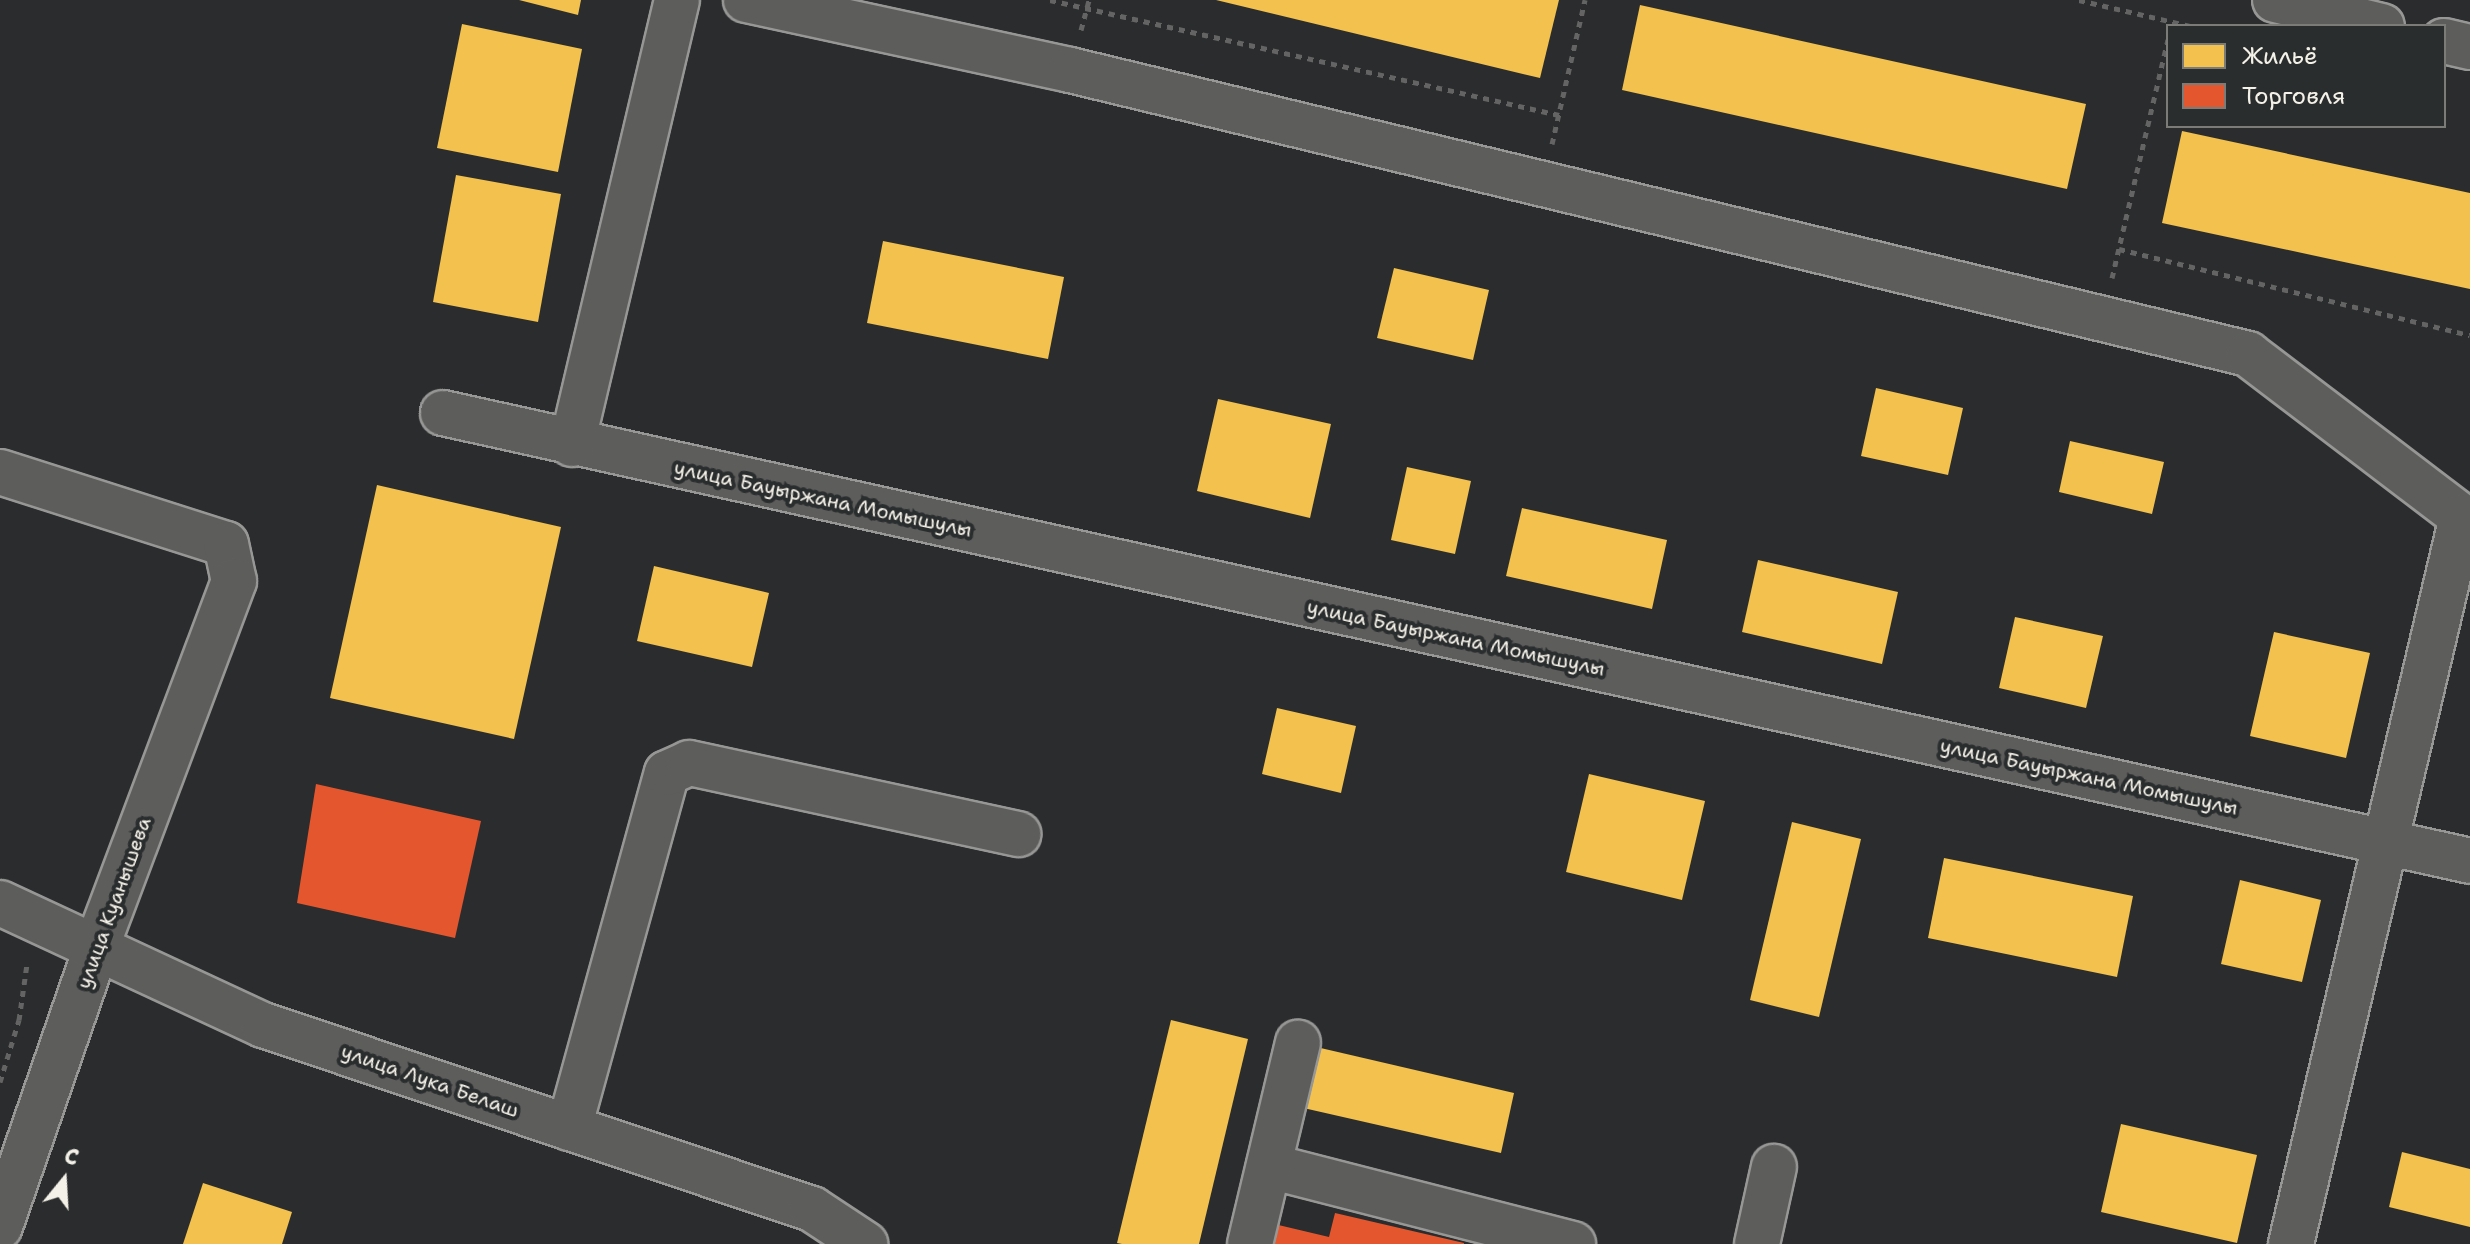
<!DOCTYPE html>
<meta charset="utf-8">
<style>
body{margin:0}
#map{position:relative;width:2470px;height:1244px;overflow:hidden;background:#2b2c2d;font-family:"Shantell Sans",sans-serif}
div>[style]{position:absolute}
.homes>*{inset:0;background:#f2c14e}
.shops>*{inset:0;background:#e4572e}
.path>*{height:5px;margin-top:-2.5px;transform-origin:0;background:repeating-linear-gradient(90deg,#646464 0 6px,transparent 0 12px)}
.roads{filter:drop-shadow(2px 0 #979796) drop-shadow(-2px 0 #979796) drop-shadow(0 2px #979796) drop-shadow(0 -2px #979796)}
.minor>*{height:44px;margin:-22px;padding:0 22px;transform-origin:22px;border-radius:22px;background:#5d5d5c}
.major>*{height:44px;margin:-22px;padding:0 22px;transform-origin:22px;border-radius:22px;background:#5d5d5c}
span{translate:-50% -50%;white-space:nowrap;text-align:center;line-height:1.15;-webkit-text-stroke:8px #2a2d2e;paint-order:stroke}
.street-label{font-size:20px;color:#f4f1e8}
.legend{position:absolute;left:2166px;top:24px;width:280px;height:104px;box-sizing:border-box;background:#2a2d2e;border:2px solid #7b7b78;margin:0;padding:10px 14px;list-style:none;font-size:24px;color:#f4f1e8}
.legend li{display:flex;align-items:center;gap:16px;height:40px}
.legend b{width:40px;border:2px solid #7b7b78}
.north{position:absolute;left:24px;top:1140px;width:80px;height:80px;-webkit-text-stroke:6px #2a2d2e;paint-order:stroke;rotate:18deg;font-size:22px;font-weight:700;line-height:32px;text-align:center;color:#f4f1e8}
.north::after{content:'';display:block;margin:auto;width:28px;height:36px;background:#f4f1e8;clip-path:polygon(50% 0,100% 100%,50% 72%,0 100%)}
</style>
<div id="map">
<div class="homes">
<i style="clip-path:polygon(519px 0,581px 0,578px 15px)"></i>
<i style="clip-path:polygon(1216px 0,1559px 0,1540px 78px)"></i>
<i style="clip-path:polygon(1640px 5px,2086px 104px,2067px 189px,1622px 90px)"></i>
<i style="clip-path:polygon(462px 24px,582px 49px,558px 172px,437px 148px)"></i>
<i style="clip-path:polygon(2182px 131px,2470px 193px,2470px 289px,2162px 223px)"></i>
<i style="clip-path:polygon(456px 175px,561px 194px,538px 322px,433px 302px)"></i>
<i style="clip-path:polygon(883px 241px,1064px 277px,1048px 359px,867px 323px)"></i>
<i style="clip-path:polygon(1394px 268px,1489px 290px,1473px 360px,1377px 338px)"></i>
<i style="clip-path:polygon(1876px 388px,1963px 408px,1948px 475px,1861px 456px)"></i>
<i style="clip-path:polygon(1218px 399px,1331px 424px,1310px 518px,1197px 491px)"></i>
<i style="clip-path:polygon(2070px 441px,2164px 462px,2152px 514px,2059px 492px)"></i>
<i style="clip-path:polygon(1407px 467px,1471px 481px,1455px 554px,1391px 540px)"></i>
<i style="clip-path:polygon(377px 485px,561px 527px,514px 739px,330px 698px)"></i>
<i style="clip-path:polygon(1522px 508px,1667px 540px,1652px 609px,1506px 576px)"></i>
<i style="clip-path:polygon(1758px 560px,1898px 592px,1882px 664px,1742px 632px)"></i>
<i style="clip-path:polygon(654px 566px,769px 593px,752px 667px,637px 641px)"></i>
<i style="clip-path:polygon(2015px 617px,2103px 636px,2086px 708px,1999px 688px)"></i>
<i style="clip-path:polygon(2274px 632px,2370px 653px,2346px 758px,2250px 736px)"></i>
<i style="clip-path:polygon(1277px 708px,1356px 726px,1341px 793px,1262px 774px)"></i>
<i style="clip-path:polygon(1589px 774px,1705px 801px,1682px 900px,1566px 872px)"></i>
<i style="clip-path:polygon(1792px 822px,1861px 839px,1819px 1017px,1750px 1000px)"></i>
<i style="clip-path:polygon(1944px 858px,2133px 896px,2117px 977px,1928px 938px)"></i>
<i style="clip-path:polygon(2240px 880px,2321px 900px,2302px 982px,2221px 964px)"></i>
<i style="clip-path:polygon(1171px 1020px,1248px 1039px,1199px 1244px,1122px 1244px,1117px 1243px)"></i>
<i style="clip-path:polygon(1312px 1046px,1514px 1093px,1501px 1153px,1299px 1107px)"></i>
<i style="clip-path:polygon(2121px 1124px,2257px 1155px,2237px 1243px,2101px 1212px)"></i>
<i style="clip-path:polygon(2402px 1152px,2470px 1169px,2470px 1227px,2389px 1207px)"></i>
<i style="clip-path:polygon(203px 1183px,292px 1212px,282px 1244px,183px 1244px)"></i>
</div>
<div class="shops">
<i style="clip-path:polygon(316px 784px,481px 821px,455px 938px,297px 903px)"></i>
<i style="clip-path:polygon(1335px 1213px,1464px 1243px,1464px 1244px,1257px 1244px,1262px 1221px,1329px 1237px)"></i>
</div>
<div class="path">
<i style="left:1050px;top:0;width:522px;rotate:12.73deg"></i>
<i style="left:2079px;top:0;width:115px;rotate:13.1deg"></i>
<i style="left:1081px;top:30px;width:31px;rotate:-75deg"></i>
<i style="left:1552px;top:144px;width:148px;rotate:-77.1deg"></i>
<i style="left:2119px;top:249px;width:361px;rotate:13.8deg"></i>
<i style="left:2112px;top:278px;width:245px;rotate:-76.8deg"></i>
<i style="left:0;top:1082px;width:65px;rotate:-73deg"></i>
<i style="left:19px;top:1020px;width:57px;rotate:-81.9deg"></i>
</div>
<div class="roads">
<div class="minor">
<i style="left:746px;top:0;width:331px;rotate:12.2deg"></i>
<i style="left:1070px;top:70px;width:1212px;rotate:13.55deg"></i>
<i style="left:2248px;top:354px;width:269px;rotate:37.3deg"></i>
<i style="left:2462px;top:517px;width:747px;rotate:103.24deg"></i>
<i style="left:2275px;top:0;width:110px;rotate:13.7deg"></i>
<i style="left:2444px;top:41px;width:27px;rotate:13deg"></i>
<i style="left:443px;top:413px;width:2076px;rotate:12.46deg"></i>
<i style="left:572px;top:444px;width:456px;rotate:-76.7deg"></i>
<i style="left:0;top:472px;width:237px;rotate:17.7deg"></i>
<i style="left:226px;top:544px;width:38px;rotate:78deg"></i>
<i style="left:234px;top:581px;width:393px;rotate:110.6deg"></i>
<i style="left:96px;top:949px;width:294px;rotate:109.1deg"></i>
<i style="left:569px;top:1128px;width:368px;rotate:-74.6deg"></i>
<i style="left:667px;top:773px;width:24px;rotate:-24deg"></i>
<i style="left:689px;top:763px;width:337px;rotate:12.2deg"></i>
<i style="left:1269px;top:1166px;width:314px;rotate:14.4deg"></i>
<i style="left:1250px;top:1244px;width:207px;rotate:-76.6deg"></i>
<i style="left:1757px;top:1244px;width:79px;rotate:-77.6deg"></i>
</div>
<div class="major">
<i style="left:0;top:903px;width:290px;rotate:24.9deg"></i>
<i style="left:263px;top:1025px;width:579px;rotate:18.53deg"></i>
<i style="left:812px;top:1209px;width:64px;rotate:33.4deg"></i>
</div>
</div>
<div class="street-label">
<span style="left:823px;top:499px;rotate:12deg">улица Бауыржана Момышулы</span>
<span style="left:1456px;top:638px;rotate:12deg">улица Бауыржана Момышулы</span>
<span style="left:2089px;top:777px;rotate:12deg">улица Бауыржана Момышулы</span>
<span style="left:114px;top:903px;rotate:-70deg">улица Куанышева</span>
<span style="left:430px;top:1081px;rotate:19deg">улица Лука Белаш</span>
</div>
<ul class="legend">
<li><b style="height:22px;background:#f2c14e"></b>Жильё</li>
<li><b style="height:22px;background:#e4572e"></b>Торговля</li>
</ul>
<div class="north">С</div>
</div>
